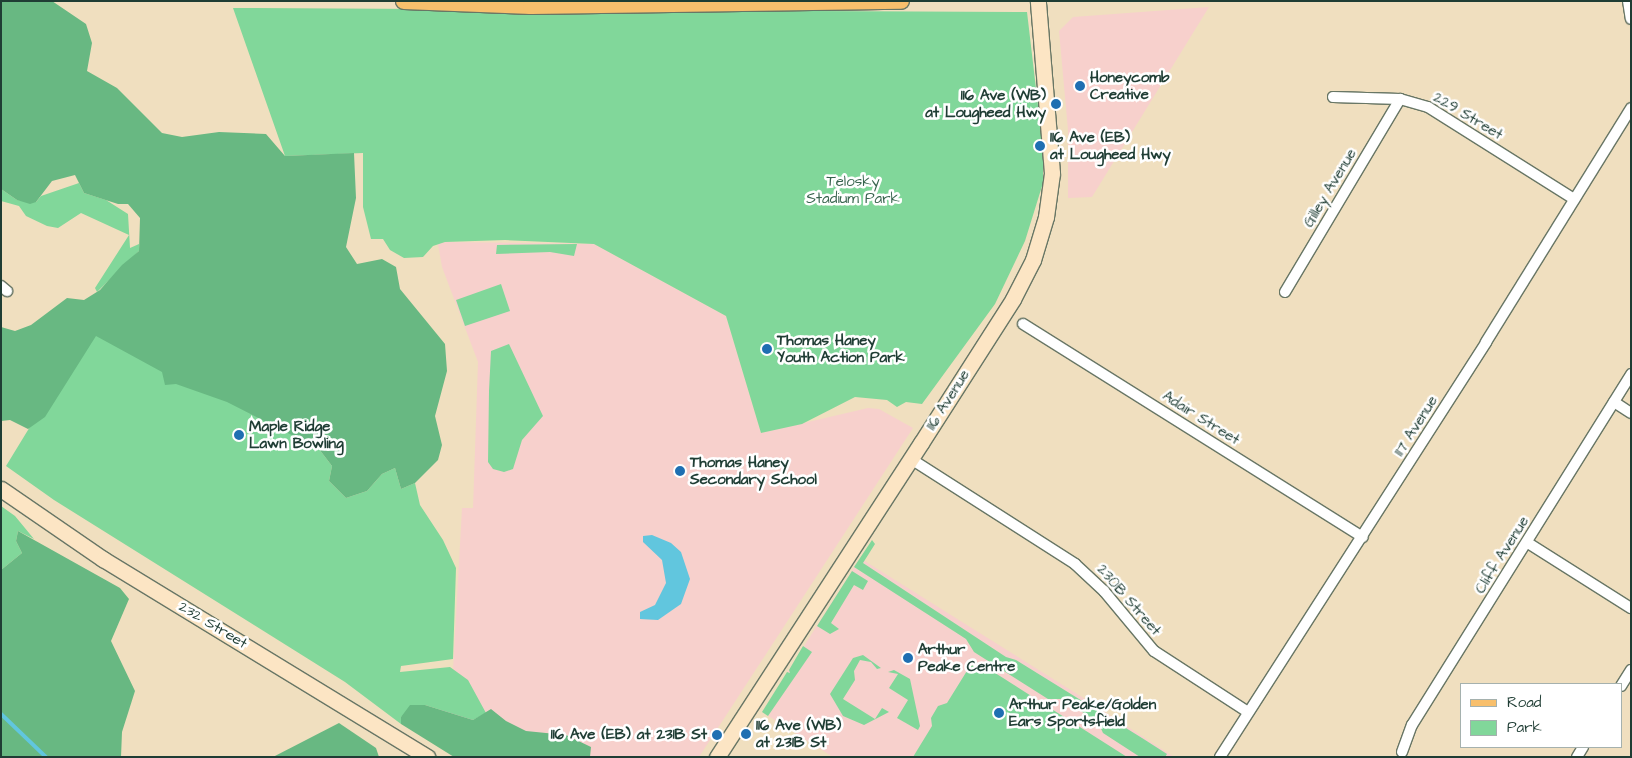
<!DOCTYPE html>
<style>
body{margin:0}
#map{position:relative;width:1632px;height:758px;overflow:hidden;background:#f0dfbf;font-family:"Architects Daughter",sans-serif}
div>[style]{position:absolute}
.built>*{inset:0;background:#f7d0cc}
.green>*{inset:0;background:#81d79a}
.forest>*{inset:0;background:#68b882}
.water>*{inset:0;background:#61c6de}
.stream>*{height:4px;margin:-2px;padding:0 2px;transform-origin:2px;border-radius:2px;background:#61c6de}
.roads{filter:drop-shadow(1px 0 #687665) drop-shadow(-1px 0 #687665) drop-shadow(0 1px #687665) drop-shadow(0 -1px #687665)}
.street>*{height:10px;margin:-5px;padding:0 5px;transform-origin:5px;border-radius:5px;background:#fff}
.secondary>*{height:15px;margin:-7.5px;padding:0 7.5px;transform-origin:7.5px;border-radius:7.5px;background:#fce5c4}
.primary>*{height:16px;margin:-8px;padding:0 8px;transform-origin:8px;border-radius:8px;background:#f8bf6c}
.dots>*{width:14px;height:14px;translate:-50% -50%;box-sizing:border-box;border:2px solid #fff;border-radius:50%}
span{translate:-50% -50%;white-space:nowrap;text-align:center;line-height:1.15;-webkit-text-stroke:5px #fff;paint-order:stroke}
.poi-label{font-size:15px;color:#1f3d34;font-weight:700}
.left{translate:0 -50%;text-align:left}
.right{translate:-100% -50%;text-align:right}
.street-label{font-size:15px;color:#1f3d34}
.park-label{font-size:15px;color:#38644e}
.frame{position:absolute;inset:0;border:2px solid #1f3d34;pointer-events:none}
.legend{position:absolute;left:1460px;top:683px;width:162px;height:65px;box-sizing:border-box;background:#fff;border:1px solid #a5b1ae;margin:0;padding:6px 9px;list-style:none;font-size:15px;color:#1f3d34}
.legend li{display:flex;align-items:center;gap:10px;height:25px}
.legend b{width:25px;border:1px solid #a5b1ae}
</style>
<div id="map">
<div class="built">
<i style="clip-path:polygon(1209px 7px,1092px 197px,1068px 198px,1068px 130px,1059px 31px,1073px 17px)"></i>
<i style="clip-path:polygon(445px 242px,594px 244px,726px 316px,761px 433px,868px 408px,879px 409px,913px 428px,699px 757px,462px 757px,432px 738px,453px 670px,462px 508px,473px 508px,478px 362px,442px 267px,438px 244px)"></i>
<i style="clip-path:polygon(860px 558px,1082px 697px,1174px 757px,833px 757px,762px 712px)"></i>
</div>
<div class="green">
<i style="clip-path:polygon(233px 8px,1027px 12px,1043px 148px,1043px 183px,1025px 241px,995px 304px,922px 404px,906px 402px,897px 407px,887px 400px,855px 397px,802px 424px,761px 433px,726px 316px,594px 244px,505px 240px,445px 242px,433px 246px,423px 257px,404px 258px,390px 250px,383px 239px,371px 239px,363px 207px,363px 153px,285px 156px)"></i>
<i style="clip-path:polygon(79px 183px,84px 193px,106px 200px,128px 214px,130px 248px,139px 244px,139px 251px,97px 292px,95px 288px,129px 235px,81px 213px,58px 228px,47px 226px,26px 216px,19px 206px,1px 201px,1px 189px,17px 200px,36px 202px,41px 196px)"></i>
<i style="clip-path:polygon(577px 244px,574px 256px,550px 252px,496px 254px,497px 245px)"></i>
<i style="clip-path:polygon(501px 284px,510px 311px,465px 326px,456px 300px)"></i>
<i style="clip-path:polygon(94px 322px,319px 449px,332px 466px,329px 481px,346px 498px,367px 491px,382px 474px,395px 468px,401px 489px,415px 483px,420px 505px,443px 540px,456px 568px,453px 659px,401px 666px,400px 672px,450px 667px,468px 680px,486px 713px,473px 720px,425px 705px,401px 717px,401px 724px,345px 682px,54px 500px,6px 466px)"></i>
<i style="clip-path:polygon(509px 344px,543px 416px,522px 440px,513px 469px,504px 472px,493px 469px,488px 462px,489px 391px,491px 351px)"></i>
<i style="clip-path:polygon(1px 506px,15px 516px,34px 539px,18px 531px,16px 541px,22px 553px,1px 570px)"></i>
<i style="clip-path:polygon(872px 540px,875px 544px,863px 563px,1006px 657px,1016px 660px,1142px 738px,1167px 754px,1165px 757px,1140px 757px,1103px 733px,1098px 722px,1062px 699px,1048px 699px,974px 652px,966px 639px,854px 567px)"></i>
<i style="clip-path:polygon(852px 571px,868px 581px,863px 590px,854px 585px,831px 623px,839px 629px,830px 634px,817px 626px)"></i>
<i style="clip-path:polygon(803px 646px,812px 652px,768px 716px,762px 712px,787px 672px,790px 673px,789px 670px)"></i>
<i style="clip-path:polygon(863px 655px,881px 668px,877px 669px,871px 662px,860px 660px,854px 671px,855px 680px,843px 699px,875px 719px,882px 708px,889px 712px,864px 725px,843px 716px,830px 694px,853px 658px)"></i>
<i style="clip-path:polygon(981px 664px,1061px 715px,1127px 757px,913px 757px,932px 726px,931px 718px,938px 706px,947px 703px,970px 666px)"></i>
<i style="clip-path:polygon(894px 670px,910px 679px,920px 726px,918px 730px,897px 718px,908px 700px,889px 688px,898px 674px,888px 672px)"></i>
</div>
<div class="forest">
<i style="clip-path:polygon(1px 1px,52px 1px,86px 24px,92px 43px,87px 71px,117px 88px,162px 133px,182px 137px,219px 132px,266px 134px,285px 156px,354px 153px,356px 198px,346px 247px,357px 264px,382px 259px,396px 267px,400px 289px,445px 344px,447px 371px,435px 416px,442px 445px,438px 460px,415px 483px,401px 489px,395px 468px,382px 474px,367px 491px,346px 498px,329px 481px,332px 466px,319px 449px,227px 402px,176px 384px,165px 385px,162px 372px,96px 336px,45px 417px,28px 429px,10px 420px,1px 421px,1px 327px,15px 331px,31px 325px,67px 298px,84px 300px,100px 290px,122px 265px,139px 251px,140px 218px,128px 204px,118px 204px,84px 193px,75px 175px,52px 181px,36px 202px,30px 204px,17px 200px,1px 189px)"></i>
<i style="clip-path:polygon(18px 531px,120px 588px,129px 599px,111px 641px,135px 691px,122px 732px,121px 757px,1px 757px,1px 570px,22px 553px,16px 541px)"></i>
<i style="clip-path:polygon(410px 705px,425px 705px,473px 720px,491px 709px,506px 721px,526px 731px,566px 735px,591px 747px,590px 757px,454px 757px,401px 724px,401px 717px)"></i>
<i style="clip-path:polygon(339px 723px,376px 748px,379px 757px,273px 757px)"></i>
</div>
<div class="water">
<i style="clip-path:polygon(652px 535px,671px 543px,681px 552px,690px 579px,681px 604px,658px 620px,640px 619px,640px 612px,655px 605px,666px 583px,662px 560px,643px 542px,643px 536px)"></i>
</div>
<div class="stream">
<i style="left:1px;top:714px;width:62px;rotate:43.7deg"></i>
</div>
<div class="roads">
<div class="street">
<i style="left:1628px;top:1px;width:18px;rotate:81deg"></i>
<i style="left:1333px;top:97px;width:67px;rotate:1.7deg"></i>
<i style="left:1400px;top:99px;width:29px;rotate:16deg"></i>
<i style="left:1428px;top:107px;width:173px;rotate:32.2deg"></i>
<i style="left:1px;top:286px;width:8px;rotate:40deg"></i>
<i style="left:1285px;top:292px;width:225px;rotate:-59.2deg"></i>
<i style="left:1023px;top:324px;width:401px;rotate:32.1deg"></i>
<i style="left:1614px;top:402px;width:20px;rotate:33deg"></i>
<i style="left:911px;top:459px;width:195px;rotate:32.6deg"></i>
<i style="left:1075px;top:564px;width:40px;rotate:43deg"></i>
<i style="left:1104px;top:591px;width:78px;rotate:50.2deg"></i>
<i style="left:1154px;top:651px;width:112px;rotate:33deg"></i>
<i style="left:1528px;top:543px;width:122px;rotate:32.3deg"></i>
<i style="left:1621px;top:686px;width:19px;rotate:-58deg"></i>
<i style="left:1402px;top:752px;width:29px;rotate:-70deg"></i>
<i style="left:1412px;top:725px;width:414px;rotate:-58deg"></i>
<i style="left:1220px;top:757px;width:493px;rotate:-57.3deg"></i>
<i style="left:1486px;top:342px;width:275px;rotate:-58.2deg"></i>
<i style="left:1577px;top:757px;width:12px;rotate:-59deg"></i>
</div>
<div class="secondary">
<i style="left:1px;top:489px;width:124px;rotate:34.5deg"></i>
<i style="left:103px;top:559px;width:380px;rotate:31.4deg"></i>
<i style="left:717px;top:757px;width:374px;rotate:-57deg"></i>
<i style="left:921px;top:443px;width:171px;rotate:-57.4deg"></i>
<i style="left:1013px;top:299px;width:44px;rotate:-62.9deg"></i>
<i style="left:1033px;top:260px;width:45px;rotate:-73.2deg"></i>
<i style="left:1046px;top:217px;width:44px;rotate:-82.2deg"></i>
<i style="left:1052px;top:173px;width:173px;rotate:-94.7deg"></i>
</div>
<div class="primary">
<i style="left:404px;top:1px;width:127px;rotate:2.3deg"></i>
<i style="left:531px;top:6px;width:370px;rotate:-0.8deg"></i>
</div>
</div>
<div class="dots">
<i style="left:1080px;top:86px;background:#1f6fb2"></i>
<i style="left:1056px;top:104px;background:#1f6fb2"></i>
<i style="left:1040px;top:146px;background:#1f6fb2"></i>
<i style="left:767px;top:349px;background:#1f6fb2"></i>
<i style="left:239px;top:435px;background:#1f6fb2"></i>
<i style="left:680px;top:471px;background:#1f6fb2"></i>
<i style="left:908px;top:658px;background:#1f6fb2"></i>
<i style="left:999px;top:713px;background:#1f6fb2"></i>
<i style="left:746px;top:734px;background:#1f6fb2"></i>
<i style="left:717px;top:735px;background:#1f6fb2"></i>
</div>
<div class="poi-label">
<span class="left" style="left:1090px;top:86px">Honeycomb<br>Creative</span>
<span class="right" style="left:1046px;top:104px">116 Ave (WB)<br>at Lougheed Hwy</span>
<span class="left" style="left:1050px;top:146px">116 Ave (EB)<br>at Lougheed Hwy</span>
<span class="left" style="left:777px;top:349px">Thomas Haney<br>Youth Action Park</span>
<span class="left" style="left:249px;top:435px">Maple Ridge<br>Lawn Bowling</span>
<span class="left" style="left:690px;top:471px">Thomas Haney<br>Secondary School</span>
<span class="left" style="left:918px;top:658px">Arthur<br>Peake Centre</span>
<span class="left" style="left:1009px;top:713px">Arthur Peake/Golden<br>Ears Sportsfield</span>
<span class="left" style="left:756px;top:734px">116 Ave (WB)<br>at 231B St</span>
<span class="right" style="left:707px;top:735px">116 Ave (EB) at 231B St</span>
</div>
<div class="street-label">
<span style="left:1468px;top:116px;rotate:31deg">229 Street</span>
<span style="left:1330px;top:188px;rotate:-59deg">Gilley Avenue</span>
<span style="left:948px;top:400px;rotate:-58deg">116 Avenue</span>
<span style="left:1201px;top:418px;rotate:32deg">Adair Street</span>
<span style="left:1416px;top:426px;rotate:-58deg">117 Avenue</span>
<span style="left:1502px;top:555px;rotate:-58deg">Cliff Avenue</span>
<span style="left:1129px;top:600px;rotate:49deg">230B Street</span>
<span style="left:213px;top:625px;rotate:31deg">232 Street</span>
</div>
<div class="park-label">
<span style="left:853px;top:190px">Telosky<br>Stadium Park</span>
</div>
<div class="frame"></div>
<ul class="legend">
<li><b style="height:6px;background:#f8bf6c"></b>Road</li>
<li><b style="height:14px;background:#81d79a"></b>Park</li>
</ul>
</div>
